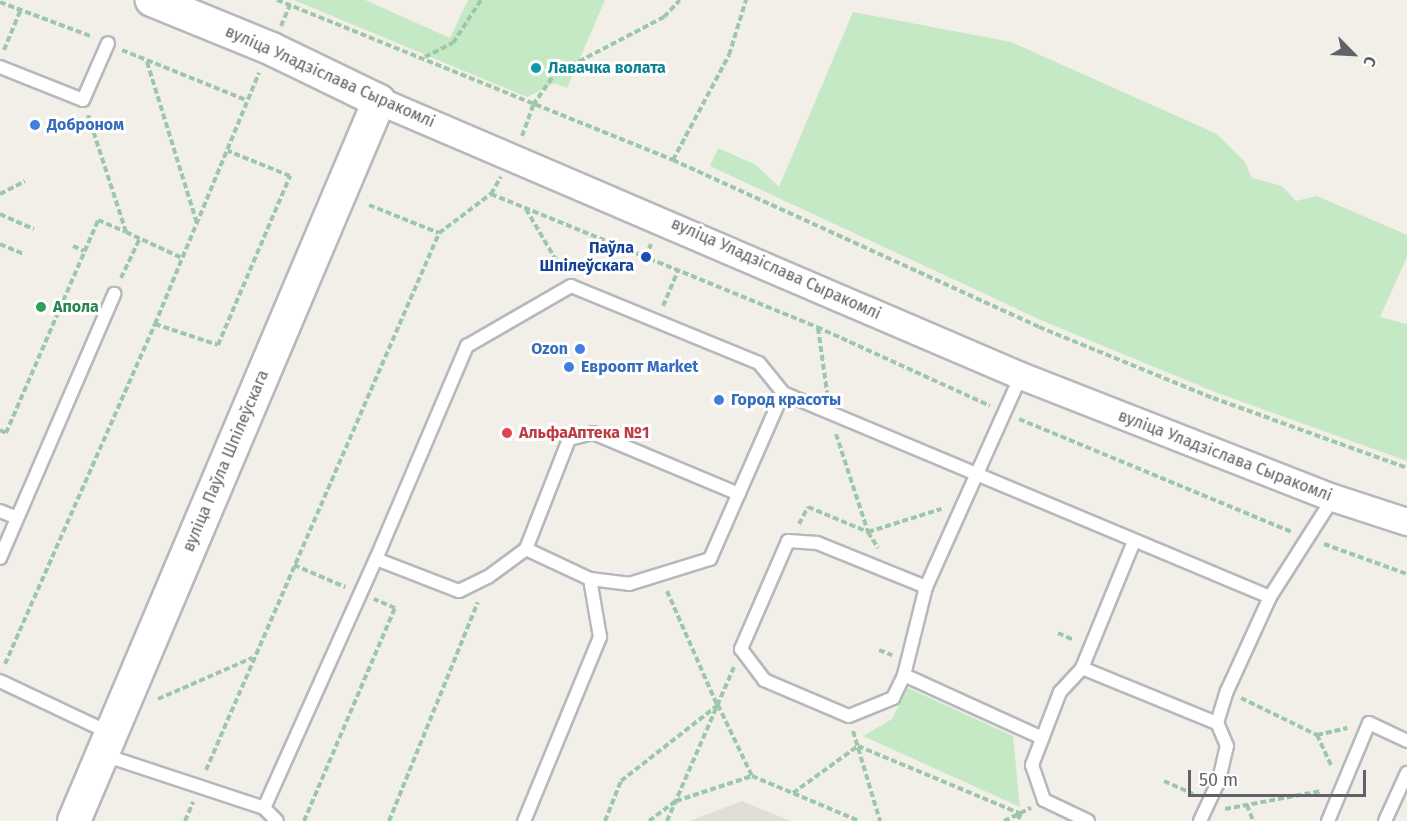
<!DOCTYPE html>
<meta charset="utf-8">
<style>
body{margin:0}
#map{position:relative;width:1407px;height:821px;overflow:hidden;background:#f1efe8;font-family:"Fira Sans",sans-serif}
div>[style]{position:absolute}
.education>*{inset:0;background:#e1ded6}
.green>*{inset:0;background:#c5e8c5}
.path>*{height:4px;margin-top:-2px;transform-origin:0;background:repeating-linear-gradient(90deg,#9cc7a9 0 6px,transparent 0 9px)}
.roads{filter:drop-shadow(2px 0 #b5b8bc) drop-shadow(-2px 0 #b5b8bc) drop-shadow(0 2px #b5b8bc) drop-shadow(0 -2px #b5b8bc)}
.service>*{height:12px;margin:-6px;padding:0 6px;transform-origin:6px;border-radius:6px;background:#fff}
.minor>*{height:26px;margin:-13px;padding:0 13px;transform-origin:13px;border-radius:13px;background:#fff}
.tertiary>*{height:32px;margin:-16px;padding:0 16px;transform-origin:16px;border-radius:16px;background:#fff}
.dots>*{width:16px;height:16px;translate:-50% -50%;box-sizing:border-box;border:3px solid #fff;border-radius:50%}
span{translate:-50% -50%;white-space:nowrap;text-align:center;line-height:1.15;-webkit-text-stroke:6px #fff;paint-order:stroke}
.culture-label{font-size:16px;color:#0d838f;font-weight:700}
.left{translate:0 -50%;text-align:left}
.street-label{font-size:16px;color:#5f6368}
.shop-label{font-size:16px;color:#366cbe;font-weight:700}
.right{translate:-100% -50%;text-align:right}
.transit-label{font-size:16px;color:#164399;font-weight:700}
.leisure-label{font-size:16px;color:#27864d;font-weight:700}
.health-label{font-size:16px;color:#be3a42;font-weight:700}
.north{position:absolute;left:1323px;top:24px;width:60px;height:60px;-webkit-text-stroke:4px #fff;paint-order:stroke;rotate:114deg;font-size:16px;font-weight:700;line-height:24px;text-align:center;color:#5f6368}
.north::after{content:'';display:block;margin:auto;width:21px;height:27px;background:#5f6368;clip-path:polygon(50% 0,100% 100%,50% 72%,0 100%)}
.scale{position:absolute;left:1188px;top:770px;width:178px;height:27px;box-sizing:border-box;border:3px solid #5f6368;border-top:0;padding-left:8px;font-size:18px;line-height:21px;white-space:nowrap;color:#5f6368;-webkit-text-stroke:4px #fff;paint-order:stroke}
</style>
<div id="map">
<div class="education">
<i style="clip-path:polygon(742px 801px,790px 821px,690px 821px)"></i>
</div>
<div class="green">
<i style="clip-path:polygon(294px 0,365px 0,450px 38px,468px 0,605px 0,567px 88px,555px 83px,527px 97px)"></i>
<i style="clip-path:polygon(853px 12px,1011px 42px,1217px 134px,1245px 162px,1252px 178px,1282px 186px,1296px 201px,1317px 196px,1407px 235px,1407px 257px,1380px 317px,1407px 324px,1407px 461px,1215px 392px,1043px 321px,710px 166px,718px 148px,756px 165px,779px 187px)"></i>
<i style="clip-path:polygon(908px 688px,1013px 736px,1020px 807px,863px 736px,892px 719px)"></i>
</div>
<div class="path">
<i style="left:277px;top:0;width:427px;rotate:22deg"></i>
<i style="left:673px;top:160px;width:402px;rotate:24.5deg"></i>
<i style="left:1039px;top:327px;width:188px;rotate:22.2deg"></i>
<i style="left:1213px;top:398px;width:206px;rotate:19.8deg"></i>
<i style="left:0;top:2px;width:99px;rotate:20.6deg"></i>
<i style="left:281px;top:26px;width:23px;rotate:-67deg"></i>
<i style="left:4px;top:50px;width:44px;rotate:-67.5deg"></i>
<i style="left:122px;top:50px;width:134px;rotate:22deg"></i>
<i style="left:425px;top:57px;width:31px;rotate:-27deg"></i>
<i style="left:453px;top:43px;width:51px;rotate:-56.9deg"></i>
<i style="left:147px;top:62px;width:170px;rotate:72.8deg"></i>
<i style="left:88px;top:115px;width:123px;rotate:72deg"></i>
<i style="left:126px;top:232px;width:62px;rotate:24.9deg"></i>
<i style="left:522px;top:136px;width:33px;rotate:-70deg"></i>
<i style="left:533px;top:105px;width:38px;rotate:-55deg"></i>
<i style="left:555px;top:74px;width:123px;rotate:-27.6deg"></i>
<i style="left:664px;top:17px;width:23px;rotate:-47deg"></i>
<i style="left:673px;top:160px;width:119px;rotate:-61.9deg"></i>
<i style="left:729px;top:55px;width:58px;rotate:-72.8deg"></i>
<i style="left:0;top:194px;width:28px;rotate:-27deg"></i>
<i style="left:491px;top:194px;width:352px;rotate:22.2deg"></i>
<i style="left:817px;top:327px;width:190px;rotate:24.5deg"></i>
<i style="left:369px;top:205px;width:75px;rotate:21.8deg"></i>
<i style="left:526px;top:209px;width:73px;rotate:59.6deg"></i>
<i style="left:0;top:214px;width:37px;rotate:24deg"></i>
<i style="left:0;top:244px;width:25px;rotate:23deg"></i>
<i style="left:73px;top:246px;width:12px;rotate:24deg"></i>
<i style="left:646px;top:257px;width:14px;rotate:-69deg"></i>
<i style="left:121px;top:278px;width:44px;rotate:-64.6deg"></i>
<i style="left:663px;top:306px;width:39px;rotate:-67deg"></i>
<i style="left:155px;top:324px;width:66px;rotate:18.4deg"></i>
<i style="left:218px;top:345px;width:184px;rotate:-66.9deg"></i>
<i style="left:290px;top:176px;width:67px;rotate:-158deg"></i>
<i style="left:818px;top:328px;width:65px;rotate:82deg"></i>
<i style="left:1019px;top:419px;width:295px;rotate:22.5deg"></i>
<i style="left:0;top:430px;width:7px;rotate:27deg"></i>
<i style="left:6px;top:433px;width:232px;rotate:-66.6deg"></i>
<i style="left:98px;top:220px;width:30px;rotate:23deg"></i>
<i style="left:836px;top:434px;width:103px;rotate:71.9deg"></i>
<i style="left:868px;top:532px;width:19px;rotate:58deg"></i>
<i style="left:799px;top:524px;width:19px;rotate:-62deg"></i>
<i style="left:808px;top:507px;width:65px;rotate:22.6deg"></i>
<i style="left:868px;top:532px;width:77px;rotate:-17.5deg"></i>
<i style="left:1324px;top:544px;width:88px;rotate:19.9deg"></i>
<i style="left:294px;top:565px;width:56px;rotate:23.3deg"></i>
<i style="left:667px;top:591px;width:124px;rotate:66.3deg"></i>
<i style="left:1058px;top:633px;width:17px;rotate:24deg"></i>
<i style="left:879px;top:650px;width:14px;rotate:21deg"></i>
<i style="left:5px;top:664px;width:372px;rotate:-66.2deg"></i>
<i style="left:155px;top:324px;width:272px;rotate:-67.5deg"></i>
<i style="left:1241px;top:698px;width:85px;rotate:26deg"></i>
<i style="left:1317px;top:735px;width:31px;rotate:-13deg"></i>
<i style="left:158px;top:699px;width:103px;rotate:-23.6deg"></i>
<i style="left:853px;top:731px;width:94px;rotate:73.3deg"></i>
<i style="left:1317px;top:735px;width:35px;rotate:65deg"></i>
<i style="left:206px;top:770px;width:585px;rotate:-66.54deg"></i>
<i style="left:439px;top:233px;width:65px;rotate:-36.9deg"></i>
<i style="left:491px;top:194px;width:20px;rotate:-60deg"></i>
<i style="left:1164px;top:781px;width:32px;rotate:24deg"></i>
<i style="left:793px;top:793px;width:80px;rotate:-35.9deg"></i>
<i style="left:858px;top:746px;width:177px;rotate:22.6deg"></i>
<i style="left:1021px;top:814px;width:8px;rotate:120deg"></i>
<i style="left:1247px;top:805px;width:17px;rotate:69deg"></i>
<i style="left:1225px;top:809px;width:98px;rotate:-10.6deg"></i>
<i style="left:185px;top:821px;width:21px;rotate:-67deg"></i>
<i style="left:304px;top:821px;width:232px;rotate:-66.9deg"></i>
<i style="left:395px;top:608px;width:23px;rotate:-157deg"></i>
<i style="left:389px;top:821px;width:236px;rotate:-67.9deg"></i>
<i style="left:605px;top:821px;width:43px;rotate:-68.2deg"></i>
<i style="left:621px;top:781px;width:123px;rotate:-38.1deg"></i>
<i style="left:718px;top:705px;width:79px;rotate:64.4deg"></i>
<i style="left:649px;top:821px;width:34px;rotate:-37deg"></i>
<i style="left:676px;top:801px;width:80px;rotate:-18.2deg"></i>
<i style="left:752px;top:776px;width:116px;rotate:22.8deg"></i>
<i style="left:667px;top:821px;width:168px;rotate:-66.5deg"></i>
<i style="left:1004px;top:821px;width:30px;rotate:-26deg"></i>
</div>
<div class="roads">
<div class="service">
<i style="left:0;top:67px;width:89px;rotate:21.7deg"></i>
<i style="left:83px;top:100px;width:62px;rotate:-66.3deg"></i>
<i style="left:0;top:511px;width:18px;rotate:22deg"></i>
<i style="left:526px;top:549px;width:118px;rotate:-68.6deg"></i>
<i style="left:569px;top:439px;width:25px;rotate:-14deg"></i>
<i style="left:593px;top:433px;width:158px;rotate:22.7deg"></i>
<i style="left:0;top:558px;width:288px;rotate:-66.6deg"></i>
<i style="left:376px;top:559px;width:89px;rotate:21.1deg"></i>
<i style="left:459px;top:591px;width:32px;rotate:-26deg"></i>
<i style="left:488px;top:577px;width:47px;rotate:-36.4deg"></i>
<i style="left:526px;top:549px;width:71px;rotate:25.1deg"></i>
<i style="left:590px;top:579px;width:59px;rotate:80.2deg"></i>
<i style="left:600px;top:637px;width:199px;rotate:112.4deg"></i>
<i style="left:590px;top:579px;width:39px;rotate:7deg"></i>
<i style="left:629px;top:584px;width:85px;rotate:-17.2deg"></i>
<i style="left:710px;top:559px;width:181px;rotate:-66.3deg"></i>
<i style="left:783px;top:393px;width:528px;rotate:22.73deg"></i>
<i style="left:926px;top:587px;width:118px;rotate:-158deg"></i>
<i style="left:817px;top:543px;width:29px;rotate:-176deg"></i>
<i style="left:788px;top:541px;width:118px;rotate:113.5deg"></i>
<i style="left:741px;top:649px;width:39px;rotate:53deg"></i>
<i style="left:764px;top:680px;width:92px;rotate:23deg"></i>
<i style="left:849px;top:716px;width:48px;rotate:-22.2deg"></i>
<i style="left:893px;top:698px;width:25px;rotate:-64deg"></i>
<i style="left:904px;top:675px;width:91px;rotate:-76deg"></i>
<i style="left:926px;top:587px;width:231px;rotate:-65.8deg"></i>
<i style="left:1082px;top:668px;width:137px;rotate:-67.7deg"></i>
<i style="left:904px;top:675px;width:152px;rotate:24.5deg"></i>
<i style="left:0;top:681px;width:122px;rotate:25.3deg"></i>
<i style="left:104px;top:755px;width:169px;rotate:18.3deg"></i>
<i style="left:264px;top:808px;width:18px;rotate:45deg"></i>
<i style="left:264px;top:808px;width:273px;rotate:-65.8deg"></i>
<i style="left:376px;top:559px;width:232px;rotate:-66.9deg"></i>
<i style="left:467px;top:346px;width:120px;rotate:-30deg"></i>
<i style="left:571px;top:286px;width:203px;rotate:22.3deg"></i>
<i style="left:759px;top:363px;width:38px;rotate:51deg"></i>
<i style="left:1088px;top:821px;width:49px;rotate:-154.5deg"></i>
<i style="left:1044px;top:800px;width:37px;rotate:-109deg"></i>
<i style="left:1032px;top:765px;width:78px;rotate:-69deg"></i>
<i style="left:1060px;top:692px;width:33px;rotate:-47deg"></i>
<i style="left:1082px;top:668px;width:146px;rotate:22.2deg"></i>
<i style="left:1200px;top:821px;width:45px;rotate:-65.1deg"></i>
<i style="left:1219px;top:780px;width:35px;rotate:-77deg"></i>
<i style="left:1227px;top:746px;width:25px;rotate:-113deg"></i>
<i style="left:1217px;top:723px;width:34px;rotate:-73deg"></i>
<i style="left:1227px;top:691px;width:103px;rotate:-65.4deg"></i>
<i style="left:1270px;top:597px;width:117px;rotate:-57.5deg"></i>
<i style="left:1328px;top:821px;width:106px;rotate:-67.3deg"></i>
<i style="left:1369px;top:723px;width:42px;rotate:25.3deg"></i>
<i style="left:1385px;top:821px;width:53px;rotate:-65.4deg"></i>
</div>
<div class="minor">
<i style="left:379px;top:101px;width:698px;rotate:23.19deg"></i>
<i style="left:1021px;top:376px;width:335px;rotate:21.4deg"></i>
<i style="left:1333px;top:498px;width:78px;rotate:18deg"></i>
</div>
<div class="tertiary">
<i style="left:74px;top:821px;width:782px;rotate:-67.04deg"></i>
<i style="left:379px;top:101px;width:119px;rotate:-154.1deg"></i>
<i style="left:272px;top:49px;width:130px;rotate:-157.8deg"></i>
</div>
</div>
<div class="dots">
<i style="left:536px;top:68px;background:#0f9aa8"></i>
<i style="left:35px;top:125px;background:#3f7fe0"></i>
<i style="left:646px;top:257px;background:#1a4fb4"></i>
<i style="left:41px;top:307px;background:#2e9e5b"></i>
<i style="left:580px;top:349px;background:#3f7fe0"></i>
<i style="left:569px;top:367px;background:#3f7fe0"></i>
<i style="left:719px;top:400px;background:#3f7fe0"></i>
<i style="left:507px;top:433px;background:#e0444e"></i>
</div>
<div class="culture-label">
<span class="left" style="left:548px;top:68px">Лавачка волата</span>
</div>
<div class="street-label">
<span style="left:330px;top:77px;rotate:24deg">вуліца Уладзіслава Сыракомлі</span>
<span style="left:776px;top:269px;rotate:24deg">вуліца Уладзіслава Сыракомлі</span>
<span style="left:1225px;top:456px;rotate:21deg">вуліца Уладзіслава Сыракомлі</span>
<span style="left:226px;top:461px;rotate:-67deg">вуліца Паўла Шпілеўскага</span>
</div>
<div class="shop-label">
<span class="left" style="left:47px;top:125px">Доброном</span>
<span class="right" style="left:568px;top:349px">Ozon</span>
<span class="left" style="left:581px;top:367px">Евроопт Market</span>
<span class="left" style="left:731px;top:400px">Город красоты</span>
</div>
<div class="transit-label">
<span class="right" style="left:634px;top:257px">Паўла<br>Шпілеўскага</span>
</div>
<div class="leisure-label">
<span class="left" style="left:53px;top:307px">Апола</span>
</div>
<div class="health-label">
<span class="left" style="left:519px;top:433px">АльфаАптека №1</span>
</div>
<div class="north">С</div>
<div class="scale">50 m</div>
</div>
